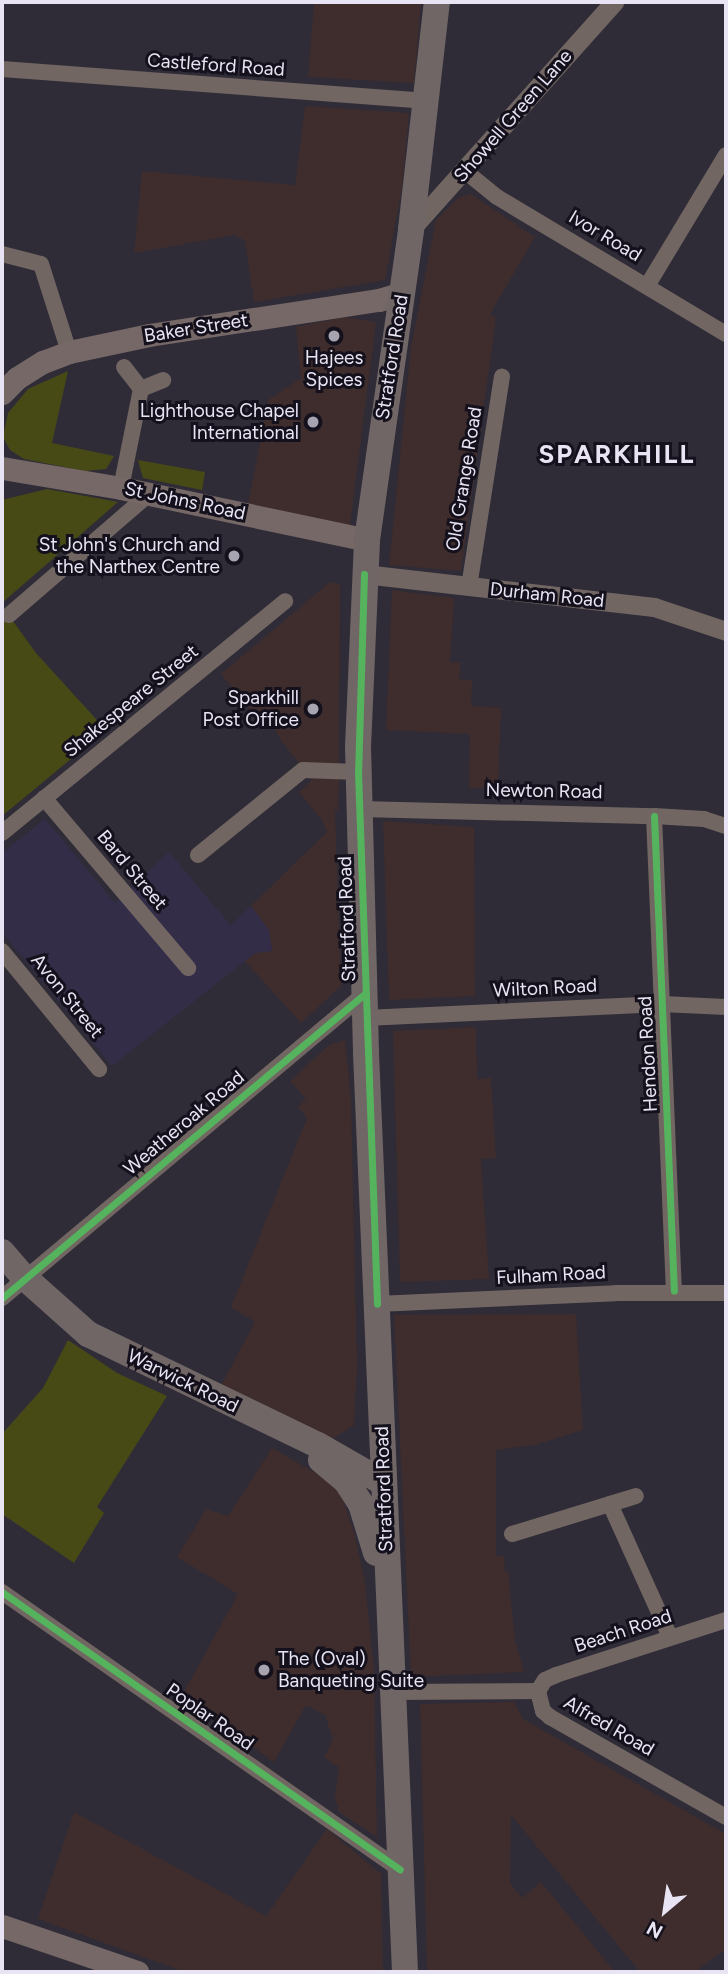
<!DOCTYPE html>
<style>
body{margin:0}
#map{position:relative;width:728px;height:1974px;overflow:hidden;background:#2f2c38;font-family:Figtree,sans-serif}
div>[style]{position:absolute}
.commercial>*{inset:0;background:#3e2d2c}
.built>*{inset:0;background:#342d48}
.green>*{inset:0;background:#484a15}
.minor>*{height:16px;margin:-8px;padding:0 8px;transform-origin:8px;border-radius:8px;background:#716662}
.tertiary>*{height:19px;margin:-9.5px;padding:0 9.5px;transform-origin:9.5px;border-radius:9.5px;background:#716662}
.secondary>*{height:23px;margin:-11.5px;padding:0 11.5px;transform-origin:11.5px;border-radius:11.5px;background:#756866}
.trunk>*{height:26px;margin:-13px;padding:0 13px;transform-origin:13px;border-radius:13px;background:#706666}
.cycleway>*{height:7px;margin:-3.5px;padding:0 3.5px;transform-origin:3.5px;border-radius:3.5px;background:#56b35d}
.dots>*{width:19px;height:19px;translate:-50% -50%;box-sizing:border-box;border:4px solid #14111c;border-radius:50%}
span{translate:-50% -50%;white-space:nowrap;text-align:center;line-height:1.15;-webkit-text-stroke:6px #14111c;paint-order:stroke}
.street-label{font-size:19px;color:#e8e4f4}
.poi-label{font-size:19px;color:#e8e4f4}
.right{translate:-100% -50%;text-align:right}
.left{translate:0 -50%;text-align:left}
.district-label{font-size:26px;color:#e8e4f4;font-weight:700;letter-spacing:2px}
.frame{position:absolute;inset:0;border:4px solid #e8e4f4;pointer-events:none}
.north{position:absolute;left:630px;top:1876px;width:70px;height:70px;-webkit-text-stroke:5px #14111c;paint-order:stroke;rotate:209deg;font-size:19px;font-weight:700;line-height:28px;text-align:center;color:#e8e4f4}
.north::after{content:'';display:block;margin:auto;width:24px;height:32px;background:#e8e4f4;clip-path:polygon(50% 0,100% 100%,50% 72%,0 100%)}
</style>
<div id="map">
<div class="commercial">
<i style="clip-path:polygon(314px 2px,421px 2px,414px 83px,308px 77px)"></i>
<i style="clip-path:polygon(305px 106px,409px 113px,402px 187px,385px 280px,254px 302px,245px 241px,235px 235px,134px 253px,142px 171px,295px 185px)"></i>
<i style="clip-path:polygon(471px 194px,535px 237px,490px 314px,496px 318px,461px 571px,389px 565px,411px 347px,436px 220px,458px 198px)"></i>
<i style="clip-path:polygon(344px 317px,376px 322px,350px 526px,248px 505px,268px 400px,301px 378px,296px 327px)"></i>
<i style="clip-path:polygon(330px 582px,340px 585px,339px 781px,338px 810px,335px 810px,341px 986px,301px 1023px,245px 961px,256px 953px,272px 951px,269px 930px,251px 906px,327px 832px,323px 822px,299px 792px,312px 780px,280px 739px,265px 709px,256px 716px,221px 674px)"></i>
<i style="clip-path:polygon(392px 590px,454px 598px,450px 662px,461px 663px,459px 679px,472px 680px,471px 706px,501px 708px,498px 789px,469px 788px,470px 734px,386px 730px)"></i>
<i style="clip-path:polygon(383px 821px,474px 827px,475px 996px,389px 1000px)"></i>
<i style="clip-path:polygon(476px 1027px,477px 1079px,491px 1078px,496px 1158px,481px 1159px,489px 1279px,400px 1282px,393px 1031px)"></i>
<i style="clip-path:polygon(345px 1040px,351px 1100px,357px 1366px,354px 1425px,333px 1439px,221px 1385px,255px 1322px,231px 1307px,307px 1118px,298px 1107px,306px 1099px,290px 1081px,329px 1045px)"></i>
<i style="clip-path:polygon(576px 1314px,583px 1430px,535px 1445px,496px 1450px,496px 1556px,504px 1556px,505px 1572px,508px 1572px,515px 1640px,524px 1672px,411px 1677px,394px 1315px)"></i>
<i style="clip-path:polygon(272px 1448px,319px 1475px,341px 1494px,354px 1532px,365px 1582px,374px 1669px,377px 1837px,339px 1812px,335px 1798px,339px 1768px,324px 1757px,333px 1739px,325px 1715px,306px 1705px,274px 1762px,181px 1697px,238px 1594px,177px 1557px,206px 1509px,228px 1516px)"></i>
<i style="clip-path:polygon(514px 1702px,523px 1719px,726px 1834px,726px 1949px,695px 1972px,640px 1972px,511px 1815px,510px 1883px,522px 1898px,541px 1882px,615px 1972px,427px 1972px,420px 1704px)"></i>
<i style="clip-path:polygon(74px 1812px,266px 1916px,327px 1829px,381px 1874px,383px 1972px,185px 1972px,38px 1919px)"></i>
</div>
<div class="built">
<i style="clip-path:polygon(45px 819px,115px 903px,169px 852px,231px 926px,251px 906px,269px 930px,272px 951px,255px 953px,112px 1066px,2px 932px,2px 853px)"></i>
</div>
<div class="green">
<i style="clip-path:polygon(68px 371px,52px 443px,114px 456px,106px 469px,85px 471px,24px 459px,10px 450px,3px 437px,8px 413px,28px 389px)"></i>
<i style="clip-path:polygon(138px 460px,205px 472px,202px 490px,143px 478px)"></i>
<i style="clip-path:polygon(47px 489px,118px 502px,2px 603px,2px 500px)"></i>
<i style="clip-path:polygon(2px 606px,36px 653px,106px 730px,2px 816px)"></i>
<i style="clip-path:polygon(68px 1340px,117px 1373px,167px 1396px,97px 1507px,104px 1513px,74px 1563px,2px 1514px,2px 1434px,43px 1388px)"></i>
</div>
<div class="minor">
<i style="left:2px;top:69px;width:427px;rotate:4.3deg"></i>
<i style="left:465px;top:171px;width:41px;rotate:39.1deg"></i>
<i style="left:497px;top:197px;width:267px;rotate:30.9deg"></i>
<i style="left:2px;top:254px;width:40px;rotate:14.4deg"></i>
<i style="left:41px;top:264px;width:92px;rotate:72.3deg"></i>
<i style="left:647px;top:286px;width:153px;rotate:-58.9deg"></i>
<i style="left:124px;top:367px;width:28px;rotate:52deg"></i>
<i style="left:141px;top:389px;width:24px;rotate:-22deg"></i>
<i style="left:121px;top:488px;width:101px;rotate:-78.6deg"></i>
<i style="left:469px;top:587px;width:213px;rotate:-81.1deg"></i>
<i style="left:9px;top:615px;width:185px;rotate:-40.8deg"></i>
<i style="left:44px;top:798px;width:223px;rotate:49.7deg"></i>
<i style="left:360px;top:809px;width:294px;rotate:1.4deg"></i>
<i style="left:654px;top:816px;width:50px;rotate:3.4deg"></i>
<i style="left:704px;top:819px;width:23px;rotate:18deg"></i>
<i style="left:654px;top:816px;width:475px;rotate:87.6deg"></i>
<i style="left:2px;top:833px;width:366px;rotate:-39.3deg"></i>
<i style="left:198px;top:855px;width:135px;rotate:-39deg"></i>
<i style="left:303px;top:770px;width:55px;rotate:2.1deg"></i>
<i style="left:2px;top:951px;width:153px;rotate:50.6deg"></i>
<i style="left:365px;top:1018px;width:297px;rotate:-2.7deg"></i>
<i style="left:662px;top:1004px;width:64px;rotate:2.7deg"></i>
<i style="left:2px;top:1298px;width:474px;rotate:-40deg"></i>
<i style="left:377px;top:1304px;width:239px;rotate:-2.6deg"></i>
<i style="left:616px;top:1293px;width:110px"></i>
<i style="left:610px;top:1504px;width:27px;rotate:-17deg"></i>
<i style="left:512px;top:1534px;width:102px;rotate:-17deg"></i>
<i style="left:610px;top:1504px;width:146px;rotate:65.7deg"></i>
<i style="left:2px;top:1592px;width:485px;rotate:34.9deg"></i>
<i style="left:538px;top:1691px;width:21px;rotate:76deg"></i>
<i style="left:543px;top:1711px;width:9px;rotate:41deg"></i>
<i style="left:550px;top:1717px;width:202px;rotate:29.6deg"></i>
<i style="left:538px;top:1691px;width:13px;rotate:-58deg"></i>
<i style="left:545px;top:1680px;width:12px;rotate:-24deg"></i>
<i style="left:556px;top:1675px;width:179px;rotate:-17.9deg"></i>
<i style="left:393px;top:1692px;width:145px;rotate:-0.4deg"></i>
</div>
<div class="tertiary">
<i style="left:411px;top:229px;width:305px;rotate:-48.2deg"></i>
<i style="left:364px;top:574px;width:292px;rotate:6.5deg"></i>
<i style="left:654px;top:607px;width:76px;rotate:18.4deg"></i>
</div>
<div class="secondary">
<i style="left:2px;top:393px;width:21px;rotate:-45deg"></i>
<i style="left:17px;top:378px;width:31px;rotate:-32deg"></i>
<i style="left:43px;top:362px;width:28px;rotate:-21deg"></i>
<i style="left:69px;top:352px;width:82px;rotate:-12deg"></i>
<i style="left:149px;top:335px;width:233px;rotate:-8.7deg"></i>
<i style="left:379px;top:300px;width:24px;rotate:-17deg"></i>
<i style="left:2px;top:468px;width:121px;rotate:9.5deg"></i>
<i style="left:121px;top:488px;width:251px;rotate:11.9deg"></i>
<i style="left:2px;top:1926px;width:143px;rotate:18.8deg"></i>
</div>
<div class="trunk">
<i style="left:2px;top:1252px;width:33px;rotate:49deg"></i>
<i style="left:24px;top:1277px;width:86px;rotate:41.7deg"></i>
<i style="left:88px;top:1334px;width:255px;rotate:25.8deg"></i>
<i style="left:318px;top:1445px;width:76px;rotate:29.9deg"></i>
<i style="left:321px;top:1460px;width:33px;rotate:40deg"></i>
<i style="left:346px;top:1481px;width:27px;rotate:57deg"></i>
<i style="left:361px;top:1504px;width:51px;rotate:73deg"></i>
<i style="left:405px;top:1972px;width:921px;rotate:-92.43deg"></i>
<i style="left:366px;top:1052px;width:305px;rotate:-91.5deg"></i>
<i style="left:358px;top:747px;width:207px;rotate:-87.5deg"></i>
<i style="left:367px;top:540px;width:314px;rotate:-81.9deg"></i>
<i style="left:411px;top:229px;width:228px;rotate:-83.5deg"></i>
</div>
<div class="cycleway">
<i style="left:364px;top:574px;width:198px;rotate:91.7deg"></i>
<i style="left:358px;top:772px;width:532px;rotate:87.95deg"></i>
<i style="left:654px;top:816px;width:475px;rotate:87.6deg"></i>
<i style="left:2px;top:1298px;width:474px;rotate:-40deg"></i>
<i style="left:2px;top:1592px;width:485px;rotate:34.9deg"></i>
</div>
<div class="dots">
<i style="left:334px;top:336px;background:#a7a4b2"></i>
<i style="left:313px;top:422px;background:#a7a4b2"></i>
<i style="left:234px;top:556px;background:#a7a4b2"></i>
<i style="left:313px;top:709px;background:#a7a4b2"></i>
<i style="left:264px;top:1670px;background:#a7a4b2"></i>
</div>
<div class="street-label">
<span style="left:216px;top:65px;rotate:4deg">Castleford Road</span>
<span style="left:513px;top:116px;rotate:-49deg">Showell Green Lane</span>
<span style="left:605px;top:236px;rotate:31deg">Ivor Road</span>
<span style="left:196px;top:328px;rotate:-9deg">Baker Street</span>
<span style="left:392px;top:357px;rotate:-81deg">Stratford Road</span>
<span style="left:464px;top:479px;rotate:-81deg">Old Grange Road</span>
<span style="left:185px;top:501px;rotate:12deg">St Johns Road</span>
<span style="left:547px;top:595px;rotate:6deg">Durham Road</span>
<span style="left:131px;top:701px;rotate:-39deg">Shakespeare Street</span>
<span style="left:544px;top:791px;rotate:1deg">Newton Road</span>
<span style="left:132px;top:870px;rotate:50deg">Bard Street</span>
<span style="left:347px;top:919px;rotate:-92deg">Stratford Road</span>
<span style="left:545px;top:988px;rotate:-3deg">Wilton Road</span>
<span style="left:67px;top:996px;rotate:51deg">Avon Street</span>
<span style="left:648px;top:1054px;rotate:-93deg">Hendon Road</span>
<span style="left:184px;top:1123px;rotate:-40deg">Weatheroak Road</span>
<span style="left:551px;top:1275px;rotate:-3deg">Fulham Road</span>
<span style="left:183px;top:1381px;rotate:26deg">Warwick Road</span>
<span style="left:384px;top:1489px;rotate:-92deg">Stratford Road</span>
<span style="left:623px;top:1631px;rotate:-18deg">Beach Road</span>
<span style="left:210px;top:1717px;rotate:35deg">Poplar Road</span>
<span style="left:609px;top:1726px;rotate:30deg">Alfred Road</span>
</div>
<div class="poi-label">
<span style="left:334px;top:369px">Hajees<br>Spices</span>
<span class="right" style="left:299px;top:422px">Lighthouse Chapel<br>International</span>
<span class="right" style="left:220px;top:556px">St John's Church and<br>the Narthex Centre</span>
<span class="right" style="left:299px;top:709px">Sparkhill<br>Post Office</span>
<span class="left" style="left:278px;top:1670px">The (Oval)<br>Banqueting Suite</span>
</div>
<div class="district-label">
<span style="left:617px;top:455px">SPARKHILL</span>
</div>
<div class="frame"></div>
<div class="north">N</div>
</div>
